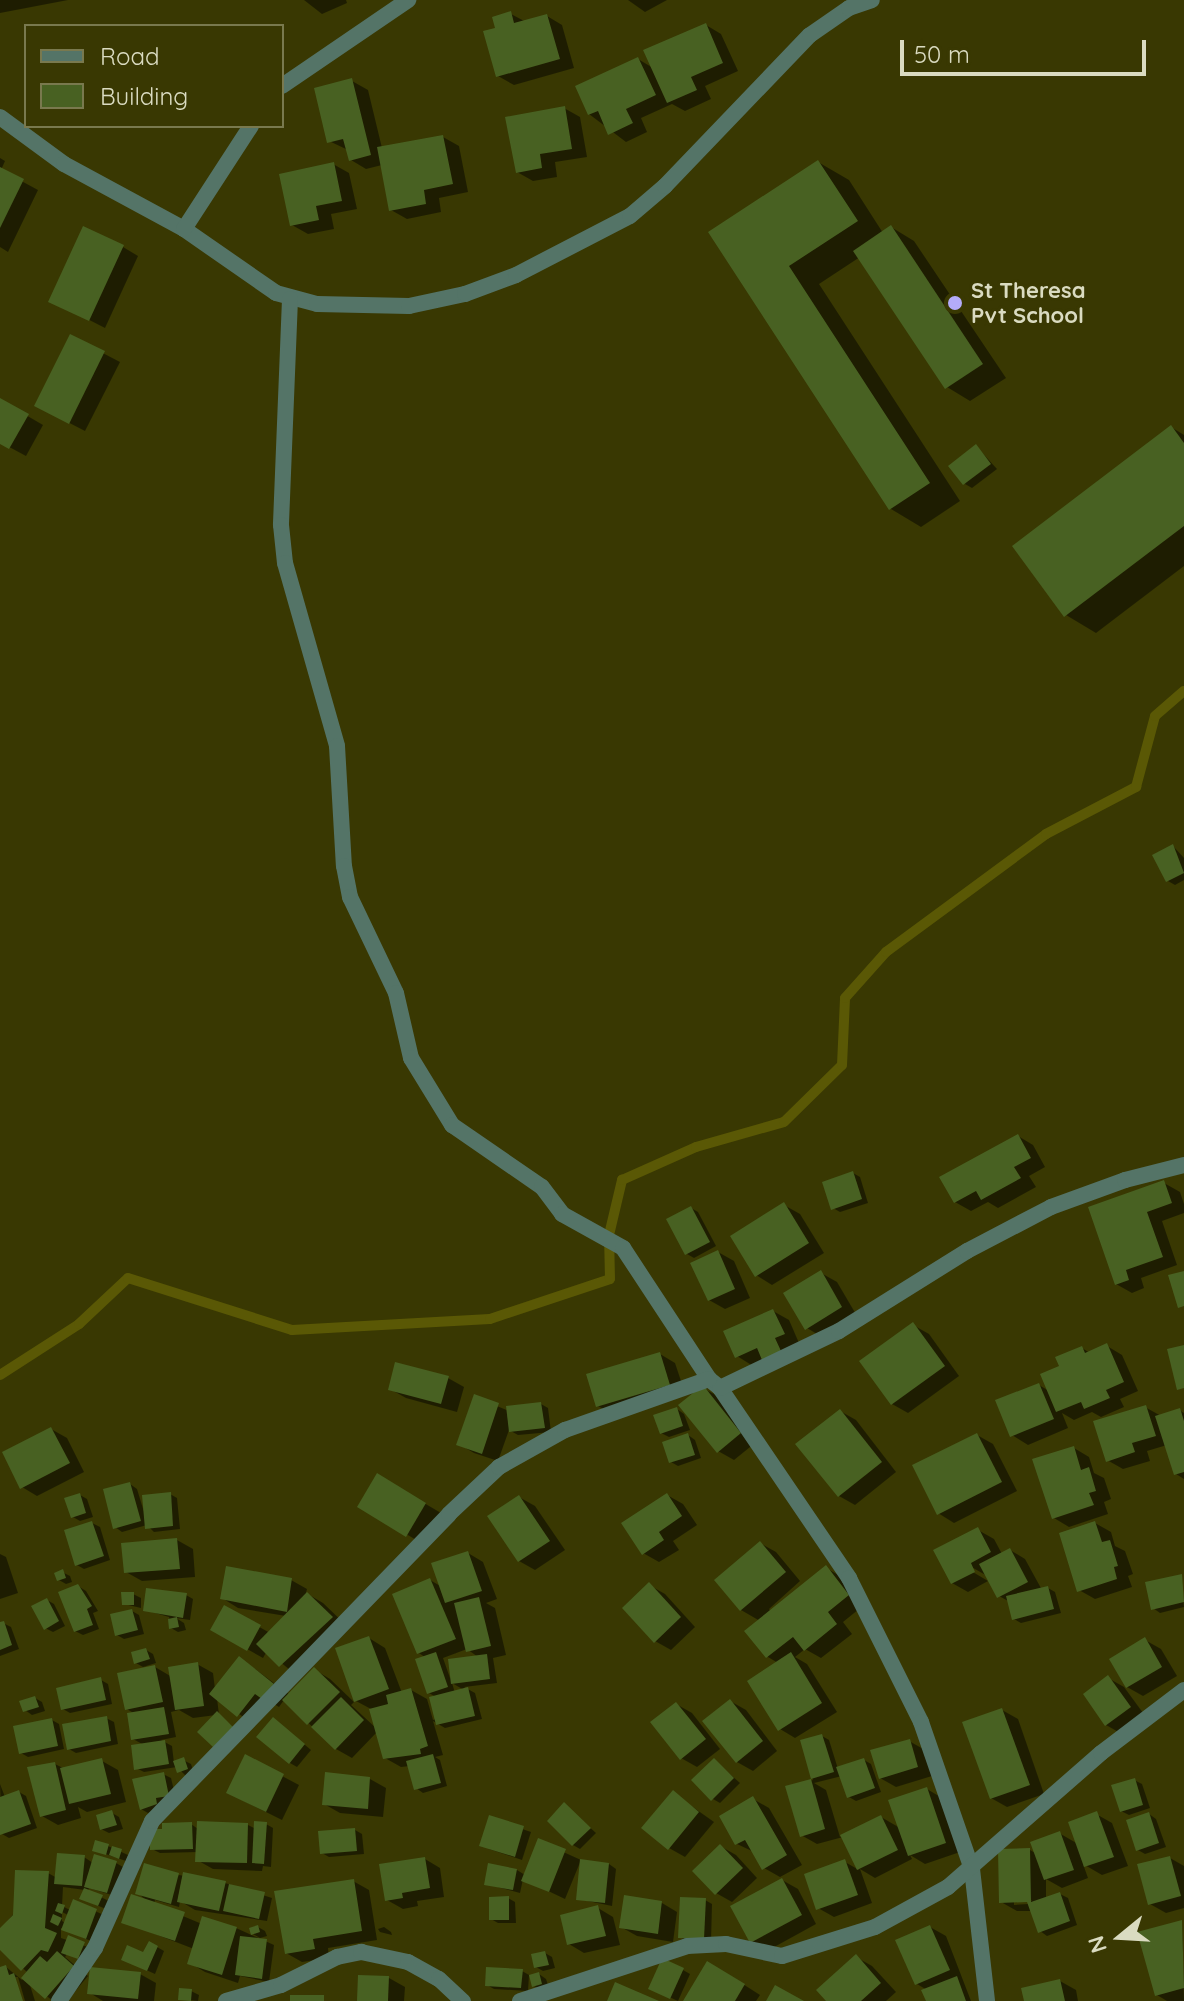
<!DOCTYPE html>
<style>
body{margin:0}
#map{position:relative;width:1184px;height:2001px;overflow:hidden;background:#393802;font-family:Quicksand,sans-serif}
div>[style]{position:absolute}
.shadow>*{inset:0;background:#0007}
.stream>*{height:10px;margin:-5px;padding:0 5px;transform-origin:5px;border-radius:5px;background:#5a5805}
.building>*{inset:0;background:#486122}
.street>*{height:16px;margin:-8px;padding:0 8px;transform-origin:8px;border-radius:8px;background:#547467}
.dots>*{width:22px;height:22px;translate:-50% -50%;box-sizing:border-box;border:4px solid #393802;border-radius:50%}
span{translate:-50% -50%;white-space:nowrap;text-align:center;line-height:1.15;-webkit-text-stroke:6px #393802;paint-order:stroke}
.poi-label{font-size:22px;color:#dadbc1;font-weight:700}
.left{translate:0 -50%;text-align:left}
.legend{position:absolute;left:24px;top:24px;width:260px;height:104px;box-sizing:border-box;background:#393802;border:2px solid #79794e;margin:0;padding:10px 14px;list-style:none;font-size:24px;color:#dadbc1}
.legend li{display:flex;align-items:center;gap:16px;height:40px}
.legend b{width:40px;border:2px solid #79794e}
.north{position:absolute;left:1080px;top:1897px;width:80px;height:80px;-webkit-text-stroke:6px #393802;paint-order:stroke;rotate:252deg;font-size:22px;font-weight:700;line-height:32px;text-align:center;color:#dadbc1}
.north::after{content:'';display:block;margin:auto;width:28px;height:36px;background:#dadbc1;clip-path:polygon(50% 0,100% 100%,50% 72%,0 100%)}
.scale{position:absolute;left:900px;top:40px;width:246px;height:36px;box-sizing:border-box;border:4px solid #dadbc1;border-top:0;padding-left:10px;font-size:24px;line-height:28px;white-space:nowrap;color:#dadbc1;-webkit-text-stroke:6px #393802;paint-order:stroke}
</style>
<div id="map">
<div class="shadow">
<i style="clip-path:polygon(0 0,68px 0,0 13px)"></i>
<i style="clip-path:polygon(304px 0,346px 0,347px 3px,322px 14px)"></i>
<i style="clip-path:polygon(628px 0,667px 0,645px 12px)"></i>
<i style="clip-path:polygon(511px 14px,526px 22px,547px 16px,562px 25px,574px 68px,514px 85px,498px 76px,497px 30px)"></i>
<i style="clip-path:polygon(706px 25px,721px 34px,738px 71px,705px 86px,711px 99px,685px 111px,672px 104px,641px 118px,647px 132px,626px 142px,589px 114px,638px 59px,653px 68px)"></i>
<i style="clip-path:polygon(352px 81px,368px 90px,382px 148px,443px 137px,459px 146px,468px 192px,439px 198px,441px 212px,407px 219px,391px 210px,382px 165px,366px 169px,351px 160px,348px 150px,329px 141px)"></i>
<i style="clip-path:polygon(564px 108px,580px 117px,587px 157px,555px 162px,557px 177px,533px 181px,517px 172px)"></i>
<i style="clip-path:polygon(0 158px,5px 161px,1px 170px,38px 190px,8px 252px,0 247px)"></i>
<i style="clip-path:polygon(818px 162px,849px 180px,883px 233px,891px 227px,914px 241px,1006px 378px,970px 401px,947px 387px,860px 257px,819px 284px,960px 501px,921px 527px,891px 509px,711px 232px)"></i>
<i style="clip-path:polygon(333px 164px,349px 173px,357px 209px,331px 214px,334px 229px,308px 234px,292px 225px)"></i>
<i style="clip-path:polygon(123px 247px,138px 256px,105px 328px,64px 307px)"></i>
<i style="clip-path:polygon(70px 336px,120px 362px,85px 431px,52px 414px)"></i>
<i style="clip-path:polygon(0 400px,43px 425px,26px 456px,0 442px)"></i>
<i style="clip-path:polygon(1171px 427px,1184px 435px,1184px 566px,1096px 633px,1066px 615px)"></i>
<i style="clip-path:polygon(977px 447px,997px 469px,972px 488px,965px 484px)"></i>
<i style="clip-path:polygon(1173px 846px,1184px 858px,1184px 880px,1175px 885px,1168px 881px)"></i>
<i style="clip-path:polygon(1018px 1136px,1033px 1145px,1045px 1167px,1029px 1176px,1036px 1187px,998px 1208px,988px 1202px,971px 1211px,955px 1202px)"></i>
<i style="clip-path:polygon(853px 1173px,860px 1177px,868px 1203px,840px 1212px,833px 1208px)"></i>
<i style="clip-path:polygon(1164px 1183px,1180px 1192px,1184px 1204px,1184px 1213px,1162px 1221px,1177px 1265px,1141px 1278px,1144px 1288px,1132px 1293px,1116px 1284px,1090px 1208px)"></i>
<i style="clip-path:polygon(784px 1205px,800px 1214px,824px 1253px,772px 1285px,756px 1275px)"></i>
<i style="clip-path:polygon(691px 1208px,698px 1212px,716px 1246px,694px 1258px,687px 1254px)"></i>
<i style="clip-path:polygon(718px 1252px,734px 1261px,750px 1298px,725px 1309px,709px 1300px)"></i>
<i style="clip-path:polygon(821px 1273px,837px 1282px,857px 1316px,822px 1337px,807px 1328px)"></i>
<i style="clip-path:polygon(773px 1311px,789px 1320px,799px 1343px,753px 1366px,737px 1356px)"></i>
<i style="clip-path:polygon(913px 1325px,929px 1334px,959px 1376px,908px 1413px,892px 1404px)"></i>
<i style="clip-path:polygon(1107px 1346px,1122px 1355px,1138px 1391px,1120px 1399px,1124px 1407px,1101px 1417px,1092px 1412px,1074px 1420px,1062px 1413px,1068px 1428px,1028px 1445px,1012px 1435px,1039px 1385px,1049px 1391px,1062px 1367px,1082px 1348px,1090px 1353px)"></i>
<i style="clip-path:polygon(660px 1354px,675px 1363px,685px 1393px,614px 1415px,598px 1406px)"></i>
<i style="clip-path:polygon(448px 1378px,464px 1387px,457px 1412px,406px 1398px,390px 1389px)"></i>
<i style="clip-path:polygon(703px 1388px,719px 1397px,755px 1443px,734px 1460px,718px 1451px)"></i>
<i style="clip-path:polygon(475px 1397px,509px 1411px,541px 1404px,548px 1408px,551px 1432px,518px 1435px,509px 1430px,498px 1461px,474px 1453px,459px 1444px)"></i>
<i style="clip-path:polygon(1145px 1407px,1161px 1416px,1179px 1410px,1184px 1413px,1184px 1479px,1176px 1474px,1167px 1445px,1147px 1451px,1150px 1461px,1123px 1469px,1107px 1460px)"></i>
<i style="clip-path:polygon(677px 1409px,684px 1414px,690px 1430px,669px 1437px,661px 1433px)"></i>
<i style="clip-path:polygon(840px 1411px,856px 1420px,896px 1472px,855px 1505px,839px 1496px)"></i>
<i style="clip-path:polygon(51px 1429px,67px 1438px,84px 1472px,37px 1496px,22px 1487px)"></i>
<i style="clip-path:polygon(688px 1435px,695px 1440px,701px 1458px,678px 1466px,671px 1462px)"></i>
<i style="clip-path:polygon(977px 1435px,993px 1444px,1017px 1491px,954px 1523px,938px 1513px)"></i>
<i style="clip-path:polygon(1074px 1448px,1089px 1457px,1094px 1473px,1104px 1478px,1111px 1499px,1104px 1502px,1108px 1514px,1069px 1527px,1054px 1518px)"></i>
<i style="clip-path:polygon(378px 1476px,441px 1513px,423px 1544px,359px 1506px)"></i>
<i style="clip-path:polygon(130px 1484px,137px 1489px,144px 1512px,170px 1494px,177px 1498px,180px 1529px,154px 1532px,147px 1525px,122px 1532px,115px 1527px)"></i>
<i style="clip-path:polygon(80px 1495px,87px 1499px,93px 1517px,80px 1521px,73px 1517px)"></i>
<i style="clip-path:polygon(667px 1495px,683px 1504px,697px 1525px,673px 1541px,679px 1550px,659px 1562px,643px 1553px)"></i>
<i style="clip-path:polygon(519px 1497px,535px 1506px,565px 1550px,535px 1570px,519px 1561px)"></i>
<i style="clip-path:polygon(92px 1523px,100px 1527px,110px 1560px,84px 1569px,77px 1565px)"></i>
<i style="clip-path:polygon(1095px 1523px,1111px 1532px,1115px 1546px,1125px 1551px,1133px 1574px,1128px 1576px,1132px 1587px,1095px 1599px,1079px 1590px)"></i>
<i style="clip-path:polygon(978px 1530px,994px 1539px,1002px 1554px,1010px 1550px,1025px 1559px,1042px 1590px,1048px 1588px,1055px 1592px,1061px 1613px,1021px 1623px,1014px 1619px,1010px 1602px,999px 1596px,989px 1577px,968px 1565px,966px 1568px,988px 1581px,968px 1592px,952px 1583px)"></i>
<i style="clip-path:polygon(177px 1540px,193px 1549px,195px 1577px,142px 1581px,126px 1572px)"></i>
<i style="clip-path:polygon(760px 1543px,776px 1552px,800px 1581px,769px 1609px,771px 1612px,826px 1568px,842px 1577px,864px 1605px,843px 1622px,852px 1634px,821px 1658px,805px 1649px,795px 1657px,807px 1664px,837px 1712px,795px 1738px,780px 1729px,778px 1663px,768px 1657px,760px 1621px,741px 1610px,717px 1580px)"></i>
<i style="clip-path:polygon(evenodd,468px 1553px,483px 1562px,497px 1599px,486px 1603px,495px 1608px,506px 1655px,493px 1658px,497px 1683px,464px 1687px,475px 1693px,482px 1719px,445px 1728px,433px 1721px,443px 1755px,435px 1757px,440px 1760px,447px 1786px,423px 1793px,416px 1788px,410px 1766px,401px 1767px,385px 1758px,377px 1732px,352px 1758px,336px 1749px,284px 1700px,279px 1707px,271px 1702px,253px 1724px,217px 1698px,219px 1715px,239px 1732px,216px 1715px,193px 1718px,179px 1710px,171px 1712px,176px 1737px,161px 1740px,172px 1746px,174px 1763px,183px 1760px,191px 1764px,194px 1773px,186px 1776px,177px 1767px,144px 1772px,136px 1768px,144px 1745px,133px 1739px,135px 1714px,127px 1709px,155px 1667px,172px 1677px,197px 1664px,213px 1673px,215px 1689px,240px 1658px,290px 1695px,315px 1670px,330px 1679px,354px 1702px,351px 1705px,376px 1728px,371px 1709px,356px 1701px,369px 1638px,385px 1648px,402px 1693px,411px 1690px,427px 1699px,433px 1720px,436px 1719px,436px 1697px,429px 1693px,426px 1658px,419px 1653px,430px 1580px,442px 1587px,468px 1553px,467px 1649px,478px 1657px,450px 1678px,443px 1658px,467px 1649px,468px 1553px,452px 1683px,464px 1690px,455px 1693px,452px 1683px)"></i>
<i style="clip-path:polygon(0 1554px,6px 1557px,18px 1593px,0 1599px)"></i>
<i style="clip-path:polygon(62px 1572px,70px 1576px,72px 1582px,66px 1584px,59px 1580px)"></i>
<i style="clip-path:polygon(1181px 1576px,1184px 1607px,1160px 1613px,1153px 1608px)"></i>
<i style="clip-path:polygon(291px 1580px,307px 1589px,306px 1593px,323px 1603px,348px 1627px,296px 1675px,267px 1651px,263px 1658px,213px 1630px,225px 1608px,270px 1633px,286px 1616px,238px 1608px,222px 1598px)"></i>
<i style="clip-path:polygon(649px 1585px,665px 1594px,695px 1627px,671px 1650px,655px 1641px)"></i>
<i style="clip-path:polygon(78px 1586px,86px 1591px,98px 1611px,93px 1613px,99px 1629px,83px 1635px,75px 1631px)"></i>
<i style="clip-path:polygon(133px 1594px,141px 1598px,141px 1608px,124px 1604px)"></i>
<i style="clip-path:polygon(186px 1595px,193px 1599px,190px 1620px,176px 1618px,184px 1623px,186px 1630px,178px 1632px,171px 1628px,169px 1617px,145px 1610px)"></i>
<i style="clip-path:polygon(47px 1600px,54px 1604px,65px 1626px,53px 1632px,45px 1628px)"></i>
<i style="clip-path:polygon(132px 1611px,139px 1615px,144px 1634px,124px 1639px,117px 1635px)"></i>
<i style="clip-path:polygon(3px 1623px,11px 1627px,19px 1649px,0 1656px,0 1624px)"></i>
<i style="clip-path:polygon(1145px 1640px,1161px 1649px,1177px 1676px,1143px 1696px,1127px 1687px)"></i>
<i style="clip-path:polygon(146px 1650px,153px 1654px,156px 1663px,143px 1667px,136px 1663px)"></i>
<i style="clip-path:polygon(1108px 1678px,1124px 1687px,1146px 1717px,1122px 1734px,1106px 1725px)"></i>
<i style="clip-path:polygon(101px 1680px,108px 1684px,112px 1704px,70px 1713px,63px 1709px)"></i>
<i style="clip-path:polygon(35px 1698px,42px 1702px,45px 1711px,32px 1715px,25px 1710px)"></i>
<i style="clip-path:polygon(730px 1701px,746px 1710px,777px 1751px,753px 1771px,737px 1762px)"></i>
<i style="clip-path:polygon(676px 1704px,692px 1713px,720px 1749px,697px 1767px,681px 1758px)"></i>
<i style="clip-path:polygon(1002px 1710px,1018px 1719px,1044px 1794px,1007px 1807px,991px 1798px)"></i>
<i style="clip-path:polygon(106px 1718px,114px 1722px,118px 1744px,76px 1753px,69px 1749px)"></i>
<i style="clip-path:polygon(52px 1720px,59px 1724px,64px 1749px,28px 1757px,21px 1753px)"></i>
<i style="clip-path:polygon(280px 1724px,311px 1750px,297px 1767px,290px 1763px)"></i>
<i style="clip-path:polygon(822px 1736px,829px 1740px,838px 1769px,864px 1760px,871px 1764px,881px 1792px,856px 1801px,849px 1797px,842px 1776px,814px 1783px,826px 1790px,840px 1837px,881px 1817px,900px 1828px,927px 1789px,942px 1798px,960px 1852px,925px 1864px,910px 1855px,912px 1859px,875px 1878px,860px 1869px,872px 1903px,834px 1917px,818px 1908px,845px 1862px,859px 1870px,843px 1837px,817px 1844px,801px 1835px,787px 1787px,813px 1780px,802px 1742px)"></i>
<i style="clip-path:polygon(909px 1741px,925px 1750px,932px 1776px,896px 1787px,880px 1778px)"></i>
<i style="clip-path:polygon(246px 1757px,299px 1785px,282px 1820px,244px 1801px)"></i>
<i style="clip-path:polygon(714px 1760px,740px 1783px,720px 1803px,713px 1799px)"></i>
<i style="clip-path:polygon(102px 1761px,118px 1770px,126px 1802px,87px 1812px,78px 1807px,81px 1818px,58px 1825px,42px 1816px,55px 1764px,65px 1769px)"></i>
<i style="clip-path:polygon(163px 1774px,171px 1778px,176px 1799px,148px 1813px,141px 1809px)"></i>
<i style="clip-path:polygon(370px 1779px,386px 1788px,383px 1817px,340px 1813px,324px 1804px)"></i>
<i style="clip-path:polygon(1134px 1780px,1142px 1784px,1150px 1808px,1129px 1815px,1121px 1811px)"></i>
<i style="clip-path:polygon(0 1784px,5px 1797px,19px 1792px,26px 1796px,37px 1828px,9px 1838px,2px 1834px)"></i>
<i style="clip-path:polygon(673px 1793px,714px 1822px,685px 1857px,669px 1848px)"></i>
<i style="clip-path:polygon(753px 1799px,769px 1808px,802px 1865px,780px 1877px,764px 1868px,754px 1852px,737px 1844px)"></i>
<i style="clip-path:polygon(565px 1805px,596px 1833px,580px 1849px,573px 1845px)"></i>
<i style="clip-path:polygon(112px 1813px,119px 1817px,123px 1829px,109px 1833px,101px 1829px)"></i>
<i style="clip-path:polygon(evenodd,1096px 1814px,1112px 1823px,1128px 1866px,1102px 1875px,1083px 1864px,1088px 1878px,1062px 1888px,1046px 1879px,1046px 1898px,1060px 1894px,1068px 1898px,1077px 1925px,1047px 1936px,1040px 1931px,1032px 1911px,1017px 1911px,1001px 1902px,1030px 1850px,1037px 1854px,1059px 1833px,1078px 1844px,1096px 1814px,1032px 1900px,1028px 1904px,1014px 1905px,1014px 1901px,1032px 1900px)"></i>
<i style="clip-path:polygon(1149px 1814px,1156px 1819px,1166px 1847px,1145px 1854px,1138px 1850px)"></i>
<i style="clip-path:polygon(490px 1818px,531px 1832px,522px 1860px,489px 1849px)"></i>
<i style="clip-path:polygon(191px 1824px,198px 1829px,248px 1825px,256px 1829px,266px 1824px,273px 1828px,271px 1867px,263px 1866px,262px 1871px,213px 1869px,197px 1860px,198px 1852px,160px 1853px,152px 1849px,164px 1831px)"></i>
<i style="clip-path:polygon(355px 1830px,362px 1834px,364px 1854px,329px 1857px,322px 1853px)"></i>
<i style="clip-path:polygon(539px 1841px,581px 1860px,565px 1899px,523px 1879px,520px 1893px,486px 1884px,517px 1870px,525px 1875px)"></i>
<i style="clip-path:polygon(108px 1846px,128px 1855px,126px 1861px,94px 1850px)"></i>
<i style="clip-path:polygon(720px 1846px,736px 1855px,757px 1878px,732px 1902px,716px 1893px)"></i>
<i style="clip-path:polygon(evenodd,84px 1857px,93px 1863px,116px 1863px,123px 1867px,115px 1896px,89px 1888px,88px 1891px,109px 1901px,106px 1909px,89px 1902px,85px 1890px,63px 1887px,62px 1906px,70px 1910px,74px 1902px,104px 1915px,93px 1942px,61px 1928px,61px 1938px,91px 1948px,86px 1962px,67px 1954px,65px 1957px,88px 1976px,67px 2001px,53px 2001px,29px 1982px,35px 2001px,25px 2001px,18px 1977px,13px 1977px,21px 2001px,0 2001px,0 1969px,6px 1967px,22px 1980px,28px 1973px,0 1947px,0 1930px,48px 1873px,57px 1878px,84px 1857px,62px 1912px,68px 1915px,65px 1923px,62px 1921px,62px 1912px)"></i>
<i style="clip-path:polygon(1170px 1858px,1184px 1866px,1184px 1908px,1166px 1913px,1150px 1904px)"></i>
<i style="clip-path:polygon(425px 1859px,440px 1868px,444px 1897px,417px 1901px,418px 1906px,403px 1909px,387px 1900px)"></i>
<i style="clip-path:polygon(609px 1864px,616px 1869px,612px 1906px,578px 1899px)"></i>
<i style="clip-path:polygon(179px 1875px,225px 1883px,272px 1898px,267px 1921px,195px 1910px,180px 1901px,179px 1907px,155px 1900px,154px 1904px,202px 1924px,236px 1928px,274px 1945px,269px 1982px,240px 1976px,238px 1983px,205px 1972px,190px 1963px,194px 1949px,124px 1922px,148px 1902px,138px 1893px)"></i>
<i style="clip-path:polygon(782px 1880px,798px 1889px,816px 1924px,767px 1951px,751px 1942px)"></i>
<i style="clip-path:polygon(353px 1881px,369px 1890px,377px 1940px,328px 1948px,329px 1958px,302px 1962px,286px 1953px)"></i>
<i style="clip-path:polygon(508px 1898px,515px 1902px,516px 1923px,498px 1923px,491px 1919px)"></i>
<i style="clip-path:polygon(705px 1900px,712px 1904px,711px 1942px,688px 1941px,680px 1937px)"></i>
<i style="clip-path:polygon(662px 1903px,677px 1912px,673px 1942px,637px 1936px,621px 1927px)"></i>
<i style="clip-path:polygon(598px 1908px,613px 1917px,620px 1945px,584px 1953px,569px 1944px)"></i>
<i style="clip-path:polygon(1182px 1922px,1184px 2001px,1167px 2001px,1157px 1995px)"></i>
<i style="clip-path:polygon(258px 1927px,265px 1931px,267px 1936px,260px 1938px,253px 1934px)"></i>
<i style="clip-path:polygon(384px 1927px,391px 1932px,392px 1935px,380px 1932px,378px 1929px)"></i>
<i style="clip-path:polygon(930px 1927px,946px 1936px,971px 2001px,928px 2001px,927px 1990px,917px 1984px)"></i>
<i style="clip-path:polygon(157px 1947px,164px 1951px,155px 1974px,131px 1963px)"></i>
<i style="clip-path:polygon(545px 1953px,552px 1957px,555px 1968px,543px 1971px,536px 1967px)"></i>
<i style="clip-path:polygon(856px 1957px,872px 1966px,896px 1992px,886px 2001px,829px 2001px)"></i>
<i style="clip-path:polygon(683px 1970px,690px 1974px,678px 2001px,658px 1992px)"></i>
<i style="clip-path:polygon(522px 1971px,529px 1975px,528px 1991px,494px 1989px,487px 1985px)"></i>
<i style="clip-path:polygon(724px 1972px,760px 1995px,756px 2001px,685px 2001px)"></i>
<i style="clip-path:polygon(140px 1974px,156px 1983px,154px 2001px,103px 2001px,90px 1993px)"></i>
<i style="clip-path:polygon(539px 1974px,546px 1979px,549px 1988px,542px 1990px,534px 1986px)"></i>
<i style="clip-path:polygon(389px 1978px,405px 1987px,404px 2001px,359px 2001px)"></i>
<i style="clip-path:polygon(1060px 1981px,1076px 1990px,1078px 2001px,1026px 2001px)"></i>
<i style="clip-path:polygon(191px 1991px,199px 1995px,198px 2001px,180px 1999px)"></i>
</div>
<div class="stream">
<i style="left:0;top:1375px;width:94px;rotate:-32.8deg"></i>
<i style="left:79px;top:1324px;width:67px;rotate:-43.2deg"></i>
<i style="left:128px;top:1278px;width:172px;rotate:17.6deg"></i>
<i style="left:292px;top:1330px;width:198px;rotate:-3.2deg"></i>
<i style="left:490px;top:1319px;width:126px;rotate:-18.4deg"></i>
<i style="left:610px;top:1279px;width:44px;rotate:-91.3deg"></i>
<i style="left:609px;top:1235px;width:57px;rotate:-76.7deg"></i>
<i style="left:622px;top:1180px;width:81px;rotate:-24deg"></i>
<i style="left:696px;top:1147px;width:91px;rotate:-15.9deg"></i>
<i style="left:784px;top:1122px;width:81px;rotate:-44.5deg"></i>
<i style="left:842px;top:1065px;width:67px;rotate:-87.4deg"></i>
<i style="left:845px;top:998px;width:62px;rotate:-48.3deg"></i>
<i style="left:886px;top:952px;width:199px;rotate:-36.4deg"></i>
<i style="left:1046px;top:834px;width:102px;rotate:-27.6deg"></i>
<i style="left:1136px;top:787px;width:73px;rotate:-75deg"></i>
<i style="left:1155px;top:716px;width:38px;rotate:-41deg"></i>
</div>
<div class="building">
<i style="clip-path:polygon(511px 11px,514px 23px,547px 14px,560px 59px,496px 77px,483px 31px,495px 28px,492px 17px)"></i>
<i style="clip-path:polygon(706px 23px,723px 63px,691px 77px,697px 90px,667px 103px,643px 50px)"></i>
<i style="clip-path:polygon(638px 57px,656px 95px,626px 109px,633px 123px,608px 135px,598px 111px,588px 115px,575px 86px)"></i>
<i style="clip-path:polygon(352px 78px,371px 155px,349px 161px,343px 139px,327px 143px,314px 88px)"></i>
<i style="clip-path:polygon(565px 106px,572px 149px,540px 154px,542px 168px,516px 173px,505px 117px)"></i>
<i style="clip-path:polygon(443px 135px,453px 184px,424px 190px,426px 204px,389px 211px,377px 147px)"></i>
<i style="clip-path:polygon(818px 160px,858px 221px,789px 266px,930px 483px,889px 510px,708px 232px)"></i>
<i style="clip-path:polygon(334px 162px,342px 201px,316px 206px,319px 220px,290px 226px,279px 174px)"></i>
<i style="clip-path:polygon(0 167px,24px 179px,0 228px)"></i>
<i style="clip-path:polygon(891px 225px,983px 364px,945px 389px,853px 251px)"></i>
<i style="clip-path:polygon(83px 226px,124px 245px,89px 321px,48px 302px)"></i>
<i style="clip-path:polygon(70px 334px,105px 351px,69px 424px,34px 406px)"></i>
<i style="clip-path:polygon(0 398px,29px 414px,9px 449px,0 444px)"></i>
<i style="clip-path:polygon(1171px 425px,1184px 443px,1184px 526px,1064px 617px,1012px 546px)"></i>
<i style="clip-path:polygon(976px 444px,991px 464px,963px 485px,948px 466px)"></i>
<i style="clip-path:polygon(1173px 844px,1184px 873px,1166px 882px,1152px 855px)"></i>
<i style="clip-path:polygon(1018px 1134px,1031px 1158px,1014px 1167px,1021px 1178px,981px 1200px,976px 1191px,954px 1203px,939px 1177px)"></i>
<i style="clip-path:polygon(853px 1171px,862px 1199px,831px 1210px,822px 1182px)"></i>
<i style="clip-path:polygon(1164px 1180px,1172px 1203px,1147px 1212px,1163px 1257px,1126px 1270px,1129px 1280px,1115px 1285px,1088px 1207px)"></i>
<i style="clip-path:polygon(784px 1202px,809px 1243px,755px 1277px,730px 1236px)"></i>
<i style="clip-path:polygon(691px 1206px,710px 1242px,685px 1255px,666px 1219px)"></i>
<i style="clip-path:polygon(718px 1250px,735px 1289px,708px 1301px,690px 1263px)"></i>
<i style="clip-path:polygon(821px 1270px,842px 1307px,805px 1330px,783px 1293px)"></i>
<i style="clip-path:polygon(1184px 1271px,1184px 1306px,1178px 1308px,1168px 1275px)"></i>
<i style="clip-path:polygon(773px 1309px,785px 1334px,775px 1338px,781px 1351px,762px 1360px,757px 1348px,735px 1358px,723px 1331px)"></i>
<i style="clip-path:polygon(913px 1322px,945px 1366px,891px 1405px,859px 1361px)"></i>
<i style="clip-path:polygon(1107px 1343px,1124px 1382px,1106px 1390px,1110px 1398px,1084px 1409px,1081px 1402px,1056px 1412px,1040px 1374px,1059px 1366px,1055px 1357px,1082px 1346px,1085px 1353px)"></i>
<i style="clip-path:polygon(1184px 1345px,1184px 1388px,1177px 1390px,1167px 1349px)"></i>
<i style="clip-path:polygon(660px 1352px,670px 1385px,596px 1407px,586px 1374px)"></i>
<i style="clip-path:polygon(395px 1362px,449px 1376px,441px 1404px,388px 1390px)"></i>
<i style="clip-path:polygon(1039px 1383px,1054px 1419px,1010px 1437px,995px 1400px)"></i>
<i style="clip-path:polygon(703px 1385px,741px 1433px,717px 1453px,678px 1405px)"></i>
<i style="clip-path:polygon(474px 1394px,499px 1403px,482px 1454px,456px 1445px)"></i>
<i style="clip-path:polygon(541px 1402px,545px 1428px,509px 1432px,506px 1406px)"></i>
<i style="clip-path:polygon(1146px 1405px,1156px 1436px,1132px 1443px,1135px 1452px,1106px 1462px,1093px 1421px)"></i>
<i style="clip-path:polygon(677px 1407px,683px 1426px,660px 1434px,653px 1415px)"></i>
<i style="clip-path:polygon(1180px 1408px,1184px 1421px,1184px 1472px,1174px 1475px,1155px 1416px)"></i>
<i style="clip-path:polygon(840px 1409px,882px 1462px,838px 1497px,795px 1444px)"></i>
<i style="clip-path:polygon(51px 1427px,70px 1463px,20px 1489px,2px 1452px)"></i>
<i style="clip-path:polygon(688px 1433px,695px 1455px,669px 1463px,662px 1442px)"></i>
<i style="clip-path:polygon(977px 1433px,1002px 1482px,937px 1515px,912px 1465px)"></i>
<i style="clip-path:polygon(1074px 1446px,1081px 1470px,1089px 1467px,1096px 1491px,1089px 1493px,1094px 1505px,1052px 1519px,1032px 1459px)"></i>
<i style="clip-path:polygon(377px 1473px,426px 1503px,406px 1537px,357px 1507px)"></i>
<i style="clip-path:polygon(130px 1482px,141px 1521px,113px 1529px,103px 1489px)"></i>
<i style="clip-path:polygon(171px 1492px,173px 1526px,145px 1529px,142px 1495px)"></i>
<i style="clip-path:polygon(80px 1493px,86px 1513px,71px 1518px,64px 1498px)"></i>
<i style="clip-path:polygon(667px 1493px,682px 1516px,659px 1532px,664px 1540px,642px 1555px,621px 1523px)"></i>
<i style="clip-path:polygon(519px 1495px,550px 1541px,518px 1562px,487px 1516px)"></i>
<i style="clip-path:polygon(92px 1521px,104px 1556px,75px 1566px,64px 1530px)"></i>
<i style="clip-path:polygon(1095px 1521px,1102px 1542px,1110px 1540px,1118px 1566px,1114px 1567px,1117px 1579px,1077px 1592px,1059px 1533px)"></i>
<i style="clip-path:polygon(978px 1527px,991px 1552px,971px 1563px,975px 1572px,951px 1584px,933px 1550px)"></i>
<i style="clip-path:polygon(177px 1538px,180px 1569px,124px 1573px,121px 1543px)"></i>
<i style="clip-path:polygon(760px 1541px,786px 1572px,740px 1611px,714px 1580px)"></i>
<i style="clip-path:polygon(1010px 1548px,1028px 1582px,997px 1598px,979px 1564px)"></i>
<i style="clip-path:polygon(468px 1551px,482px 1591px,445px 1603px,431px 1563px)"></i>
<i style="clip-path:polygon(826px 1565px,849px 1595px,828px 1612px,837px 1624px,804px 1651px,793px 1637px,766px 1658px,744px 1631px)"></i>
<i style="clip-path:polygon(226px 1566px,292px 1578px,287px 1612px,220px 1599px)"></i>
<i style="clip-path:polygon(63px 1569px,66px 1578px,57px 1581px,54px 1573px)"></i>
<i style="clip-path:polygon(1182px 1574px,1184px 1602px,1151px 1610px,1145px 1582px)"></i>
<i style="clip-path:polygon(430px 1578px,456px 1639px,417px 1654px,392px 1594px)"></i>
<i style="clip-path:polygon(649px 1582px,681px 1617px,654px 1643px,622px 1608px)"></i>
<i style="clip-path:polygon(78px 1584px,92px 1606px,87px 1609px,93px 1625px,74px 1632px,58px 1592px)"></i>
<i style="clip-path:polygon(1048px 1586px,1054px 1609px,1012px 1620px,1006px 1596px)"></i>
<i style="clip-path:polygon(146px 1588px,187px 1593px,183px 1618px,143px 1611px)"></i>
<i style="clip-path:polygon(121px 1592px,134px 1592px,134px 1605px,122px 1605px)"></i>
<i style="clip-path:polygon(307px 1592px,333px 1617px,279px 1667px,256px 1644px)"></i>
<i style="clip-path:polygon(479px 1597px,491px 1646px,466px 1652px,454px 1603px)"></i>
<i style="clip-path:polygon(47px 1598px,59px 1621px,44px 1630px,31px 1606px)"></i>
<i style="clip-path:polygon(224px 1605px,261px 1625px,247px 1651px,210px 1630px)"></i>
<i style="clip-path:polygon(132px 1609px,138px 1630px,115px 1636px,110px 1614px)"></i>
<i style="clip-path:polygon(177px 1617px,179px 1627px,169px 1629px,168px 1619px)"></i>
<i style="clip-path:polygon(4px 1621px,12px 1645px,0 1650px,0 1622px)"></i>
<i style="clip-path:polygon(369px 1636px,389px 1689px,354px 1702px,335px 1648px)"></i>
<i style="clip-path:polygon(1145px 1637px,1162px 1667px,1126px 1688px,1109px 1659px)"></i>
<i style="clip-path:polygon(146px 1648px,150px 1659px,134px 1664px,131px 1652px)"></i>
<i style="clip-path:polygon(436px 1652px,448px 1687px,427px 1694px,415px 1659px)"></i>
<i style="clip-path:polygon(791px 1652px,822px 1703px,778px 1731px,747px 1681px)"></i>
<i style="clip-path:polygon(487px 1654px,490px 1679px,451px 1684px,448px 1659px)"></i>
<i style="clip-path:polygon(239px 1656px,274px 1684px,262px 1699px,255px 1694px,237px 1717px,209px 1694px)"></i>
<i style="clip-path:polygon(198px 1662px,204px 1706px,175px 1710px,168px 1667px)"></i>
<i style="clip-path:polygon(155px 1665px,163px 1702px,125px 1710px,117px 1673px)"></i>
<i style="clip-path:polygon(314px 1667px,340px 1692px,307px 1725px,282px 1700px)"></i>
<i style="clip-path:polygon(1108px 1675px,1131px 1707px,1105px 1726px,1083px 1694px)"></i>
<i style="clip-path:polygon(101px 1677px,106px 1700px,61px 1710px,56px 1688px)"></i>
<i style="clip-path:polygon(468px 1687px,475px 1716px,436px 1725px,429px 1697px)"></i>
<i style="clip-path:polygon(411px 1688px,428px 1746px,420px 1749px,421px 1754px,383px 1759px,369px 1709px,388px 1704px,386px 1695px)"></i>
<i style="clip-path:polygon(35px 1696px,39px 1707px,23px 1712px,19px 1701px)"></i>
<i style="clip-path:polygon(341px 1697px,364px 1720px,335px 1750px,311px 1727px)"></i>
<i style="clip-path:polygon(730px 1699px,763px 1741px,736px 1763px,702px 1721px)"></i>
<i style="clip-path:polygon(676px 1702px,706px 1739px,680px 1760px,650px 1722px)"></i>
<i style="clip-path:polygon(164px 1707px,169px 1734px,131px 1740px,127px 1713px)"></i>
<i style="clip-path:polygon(1002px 1708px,1030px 1785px,990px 1799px,962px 1722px)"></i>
<i style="clip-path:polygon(217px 1711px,233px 1727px,213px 1747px,197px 1732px)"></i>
<i style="clip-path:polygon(107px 1716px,111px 1741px,67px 1750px,62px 1724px)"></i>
<i style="clip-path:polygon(273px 1717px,305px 1744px,289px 1764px,256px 1737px)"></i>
<i style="clip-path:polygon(52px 1718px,58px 1746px,19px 1754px,13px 1726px)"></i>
<i style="clip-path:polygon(822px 1734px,834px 1772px,811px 1779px,800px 1740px)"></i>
<i style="clip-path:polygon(910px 1739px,918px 1767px,879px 1779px,870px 1750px)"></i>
<i style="clip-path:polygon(165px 1740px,169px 1764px,134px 1770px,131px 1745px)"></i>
<i style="clip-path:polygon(245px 1754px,284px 1774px,266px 1812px,226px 1793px)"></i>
<i style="clip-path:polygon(433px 1754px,441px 1783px,414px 1790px,406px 1761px)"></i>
<i style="clip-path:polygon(184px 1757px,188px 1769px,177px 1773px,173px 1761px)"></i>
<i style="clip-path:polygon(102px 1758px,111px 1794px,69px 1804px,60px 1768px)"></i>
<i style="clip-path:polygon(714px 1758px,734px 1778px,711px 1801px,691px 1780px)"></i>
<i style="clip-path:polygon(864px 1758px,875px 1788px,847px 1798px,836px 1767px)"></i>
<i style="clip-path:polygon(55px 1762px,66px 1810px,40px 1817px,27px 1767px)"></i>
<i style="clip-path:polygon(164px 1772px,169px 1796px,156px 1798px,157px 1804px,140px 1810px,132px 1779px)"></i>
<i style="clip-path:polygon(325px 1772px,370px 1777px,368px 1809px,322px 1805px)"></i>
<i style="clip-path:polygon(1135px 1778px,1143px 1805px,1120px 1812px,1111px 1785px)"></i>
<i style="clip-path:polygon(811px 1779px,825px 1829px,800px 1837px,785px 1786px)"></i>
<i style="clip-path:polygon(927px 1787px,946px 1843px,908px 1856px,888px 1800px)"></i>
<i style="clip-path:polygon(19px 1790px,31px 1824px,0 1835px,0 1797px)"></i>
<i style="clip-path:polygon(673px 1790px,699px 1812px,668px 1850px,641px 1828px)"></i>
<i style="clip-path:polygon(753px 1796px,787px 1855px,762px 1870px,745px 1840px,735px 1845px,719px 1816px)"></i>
<i style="clip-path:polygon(564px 1802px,591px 1828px,572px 1846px,547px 1821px)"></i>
<i style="clip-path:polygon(112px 1810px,117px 1825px,100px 1830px,96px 1815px)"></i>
<i style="clip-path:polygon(1097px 1811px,1114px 1857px,1084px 1867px,1068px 1822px)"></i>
<i style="clip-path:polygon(1149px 1812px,1159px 1843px,1136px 1851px,1126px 1820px)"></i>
<i style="clip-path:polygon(489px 1815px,524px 1826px,515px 1857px,479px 1846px)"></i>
<i style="clip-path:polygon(881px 1815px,898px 1850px,857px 1870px,840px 1835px)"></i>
<i style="clip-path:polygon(197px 1821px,248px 1823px,247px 1863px,195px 1862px)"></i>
<i style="clip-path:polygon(254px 1821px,267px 1822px,264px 1864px,252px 1863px)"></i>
<i style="clip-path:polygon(192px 1822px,193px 1849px,150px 1850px,150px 1829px,162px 1829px,162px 1823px)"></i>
<i style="clip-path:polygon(355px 1828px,357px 1851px,320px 1854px,318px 1831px)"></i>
<i style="clip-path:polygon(1060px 1831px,1074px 1870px,1044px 1880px,1030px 1842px)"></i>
<i style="clip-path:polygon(538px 1838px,566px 1849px,549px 1892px,521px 1881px)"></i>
<i style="clip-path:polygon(95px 1840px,109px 1844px,106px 1855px,92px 1851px)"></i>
<i style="clip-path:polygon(720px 1844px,743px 1868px,715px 1895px,692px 1871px)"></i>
<i style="clip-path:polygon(112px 1846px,122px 1849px,119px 1859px,109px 1855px)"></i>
<i style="clip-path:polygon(1030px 1848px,1031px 1902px,1060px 1892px,1070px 1921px,1038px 1933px,1027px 1902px,999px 1903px,998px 1849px)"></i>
<i style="clip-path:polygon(57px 1853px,85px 1855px,82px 1886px,54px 1884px)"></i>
<i style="clip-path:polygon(94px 1854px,117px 1861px,107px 1893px,84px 1887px)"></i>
<i style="clip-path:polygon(1170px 1856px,1181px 1896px,1148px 1905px,1137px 1864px)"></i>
<i style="clip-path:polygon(425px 1857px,430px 1888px,402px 1893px,403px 1898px,385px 1901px,379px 1864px)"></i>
<i style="clip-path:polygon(580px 1859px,609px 1863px,605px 1903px,576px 1900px)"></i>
<i style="clip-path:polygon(845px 1859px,858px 1895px,816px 1910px,804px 1874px)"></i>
<i style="clip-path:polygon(144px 1863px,179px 1873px,171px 1904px,135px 1894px)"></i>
<i style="clip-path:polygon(488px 1863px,517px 1869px,513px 1890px,484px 1885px)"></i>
<i style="clip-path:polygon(15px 1870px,49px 1871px,45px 1928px,57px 1933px,48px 1952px,41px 1950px,21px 1971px,0 1950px,0 1928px,13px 1915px)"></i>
<i style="clip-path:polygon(183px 1872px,226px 1881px,219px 1911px,177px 1902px)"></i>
<i style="clip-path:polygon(782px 1878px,802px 1915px,750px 1943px,730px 1906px)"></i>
<i style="clip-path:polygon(354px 1879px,362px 1931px,313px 1939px,315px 1949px,285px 1954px,274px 1891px)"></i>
<i style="clip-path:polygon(229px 1884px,265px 1892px,259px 1919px,223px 1911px)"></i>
<i style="clip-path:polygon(84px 1888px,103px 1895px,98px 1906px,79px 1899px)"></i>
<i style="clip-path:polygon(131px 1894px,185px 1912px,175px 1941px,121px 1923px)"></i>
<i style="clip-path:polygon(624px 1895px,662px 1901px,658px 1934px,619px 1928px)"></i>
<i style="clip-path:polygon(509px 1896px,509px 1920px,489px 1920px,489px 1897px)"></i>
<i style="clip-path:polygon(680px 1897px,706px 1898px,704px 1939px,678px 1938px)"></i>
<i style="clip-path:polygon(73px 1899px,97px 1909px,86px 1939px,61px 1930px)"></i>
<i style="clip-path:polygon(58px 1903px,65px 1905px,62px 1914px,55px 1911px)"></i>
<i style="clip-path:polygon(598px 1905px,606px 1936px,567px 1945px,560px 1915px)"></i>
<i style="clip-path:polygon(53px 1914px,62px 1918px,58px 1926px,50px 1922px)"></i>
<i style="clip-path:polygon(202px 1916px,237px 1927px,222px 1975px,187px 1964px)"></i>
<i style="clip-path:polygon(1182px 1920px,1184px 1988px,1155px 1996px,1137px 1932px)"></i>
<i style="clip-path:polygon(258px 1925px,260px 1932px,251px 1935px,249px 1928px)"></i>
<i style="clip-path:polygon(930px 1925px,950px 1970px,915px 1985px,895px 1940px)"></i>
<i style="clip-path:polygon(68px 1935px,85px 1942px,78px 1959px,61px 1953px)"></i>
<i style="clip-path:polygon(240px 1936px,267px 1939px,262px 1979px,235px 1975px)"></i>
<i style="clip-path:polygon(149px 1941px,158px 1946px,147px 1971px,121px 1960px,127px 1945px,143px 1952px)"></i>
<i style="clip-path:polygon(57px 1951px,74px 1966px,45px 1999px,21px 1978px,40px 1956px,47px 1962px)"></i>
<i style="clip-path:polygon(545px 1951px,549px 1965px,534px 1968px,531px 1954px)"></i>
<i style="clip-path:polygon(856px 1954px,881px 1983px,861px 2001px,826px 2001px,816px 1990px)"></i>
<i style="clip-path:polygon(662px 1958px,684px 1968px,670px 1999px,648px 1989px)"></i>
<i style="clip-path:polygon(707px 1961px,745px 1984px,735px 2001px,683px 2001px)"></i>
<i style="clip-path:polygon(6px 1965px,9px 1975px,14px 1973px,23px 2001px,0 2001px,0 1967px)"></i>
<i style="clip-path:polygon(90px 1967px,141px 1972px,138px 1999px,87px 1994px)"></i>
<i style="clip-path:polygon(486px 1967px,523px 1969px,521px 1988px,485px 1986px)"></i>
<i style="clip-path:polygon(539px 1972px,542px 1984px,532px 1987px,529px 1975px)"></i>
<i style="clip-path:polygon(358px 1975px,389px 1976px,388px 2001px,357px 2001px)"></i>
<i style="clip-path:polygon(957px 1976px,966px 2001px,926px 2001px,921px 1990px)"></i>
<i style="clip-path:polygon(1060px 1979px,1065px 2001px,1024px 2001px,1021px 1988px)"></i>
<i style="clip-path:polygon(615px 1982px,659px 2001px,607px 2001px)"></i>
<i style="clip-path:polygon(775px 1985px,804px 2001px,766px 2001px)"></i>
<i style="clip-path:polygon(179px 1988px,192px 1989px,191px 2001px,178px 2000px)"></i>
<i style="clip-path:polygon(290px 1995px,324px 1995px,324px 2001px,290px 2001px)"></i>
</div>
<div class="street">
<i style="left:282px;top:86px;width:153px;rotate:-34.3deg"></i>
<i style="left:0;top:117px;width:79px;rotate:36.3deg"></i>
<i style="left:64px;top:164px;width:136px;rotate:28.4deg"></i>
<i style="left:184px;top:229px;width:112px;rotate:34.8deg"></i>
<i style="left:276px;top:293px;width:42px;rotate:15deg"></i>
<i style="left:317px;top:304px;width:92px;rotate:1.2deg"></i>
<i style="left:409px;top:306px;width:57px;rotate:-12.1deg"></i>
<i style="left:465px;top:294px;width:54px;rotate:-20.4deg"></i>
<i style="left:516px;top:275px;width:128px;rotate:-27.4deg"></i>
<i style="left:630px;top:216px;width:46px;rotate:-40.6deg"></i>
<i style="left:665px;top:186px;width:209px;rotate:-46.2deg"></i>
<i style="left:810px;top:35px;width:47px;rotate:-34.7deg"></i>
<i style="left:849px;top:8px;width:24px;rotate:-19deg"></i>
<i style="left:184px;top:229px;width:123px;rotate:-57deg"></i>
<i style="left:290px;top:299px;width:226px;rotate:92.3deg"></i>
<i style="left:281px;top:525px;width:38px;rotate:84deg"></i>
<i style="left:285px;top:563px;width:190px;rotate:74.1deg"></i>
<i style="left:337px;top:746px;width:120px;rotate:86.7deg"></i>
<i style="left:344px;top:866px;width:32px;rotate:79deg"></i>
<i style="left:350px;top:897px;width:106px;rotate:64.4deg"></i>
<i style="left:396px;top:993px;width:67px;rotate:77deg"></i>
<i style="left:411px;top:1058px;width:79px;rotate:58.5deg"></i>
<i style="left:452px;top:1125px;width:109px;rotate:34.6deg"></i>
<i style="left:542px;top:1187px;width:34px;rotate:53deg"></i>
<i style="left:562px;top:1214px;width:70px;rotate:29.1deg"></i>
<i style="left:623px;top:1248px;width:157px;rotate:56.7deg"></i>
<i style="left:709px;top:1379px;width:14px;rotate:39deg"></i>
<i style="left:720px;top:1388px;width:230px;rotate:55.8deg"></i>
<i style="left:849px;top:1578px;width:161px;rotate:63.4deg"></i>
<i style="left:921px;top:1722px;width:156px;rotate:70.9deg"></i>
<i style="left:972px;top:1869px;width:133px;rotate:83.5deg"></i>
<i style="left:720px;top:1388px;width:132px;rotate:-25.6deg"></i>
<i style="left:839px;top:1331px;width:151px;rotate:-32deg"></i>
<i style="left:967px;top:1251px;width:95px;rotate:-27.6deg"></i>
<i style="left:1051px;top:1207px;width:79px;rotate:-20deg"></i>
<i style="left:1125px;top:1180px;width:61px;rotate:-14.3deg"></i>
<i style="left:59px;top:2001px;width:64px;rotate:-55.8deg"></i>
<i style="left:95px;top:1948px;width:139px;rotate:-65.8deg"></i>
<i style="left:152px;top:1821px;width:427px;rotate:-45.9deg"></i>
<i style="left:449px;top:1514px;width:69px;rotate:-43.2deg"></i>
<i style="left:499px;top:1467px;width:76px;rotate:-29.3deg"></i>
<i style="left:565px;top:1430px;width:153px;rotate:-19.5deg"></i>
<i style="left:226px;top:2001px;width:57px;rotate:-16.2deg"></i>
<i style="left:281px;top:1985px;width:63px;rotate:-26.6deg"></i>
<i style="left:337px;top:1957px;width:25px;rotate:-12deg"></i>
<i style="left:361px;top:1952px;width:48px;rotate:12deg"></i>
<i style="left:408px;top:1962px;width:35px;rotate:29deg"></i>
<i style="left:439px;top:1979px;width:33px;rotate:43deg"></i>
<i style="left:520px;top:2001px;width:176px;rotate:-18.2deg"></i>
<i style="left:687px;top:1946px;width:39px;rotate:-3deg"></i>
<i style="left:726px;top:1944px;width:57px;rotate:12.1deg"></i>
<i style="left:782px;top:1956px;width:97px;rotate:-17.3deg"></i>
<i style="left:875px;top:1927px;width:83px;rotate:-28.7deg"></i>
<i style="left:948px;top:1887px;width:203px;rotate:-41.2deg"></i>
<i style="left:1101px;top:1753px;width:104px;rotate:-37.2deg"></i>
</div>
<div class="dots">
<i style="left:955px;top:303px;background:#b4acf9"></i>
</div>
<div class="poi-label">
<span class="left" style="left:971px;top:303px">St Theresa<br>Pvt School</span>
</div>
<ul class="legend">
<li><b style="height:10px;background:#547467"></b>Road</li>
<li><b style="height:22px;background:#486122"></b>Building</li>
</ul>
<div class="north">N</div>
<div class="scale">50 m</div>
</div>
